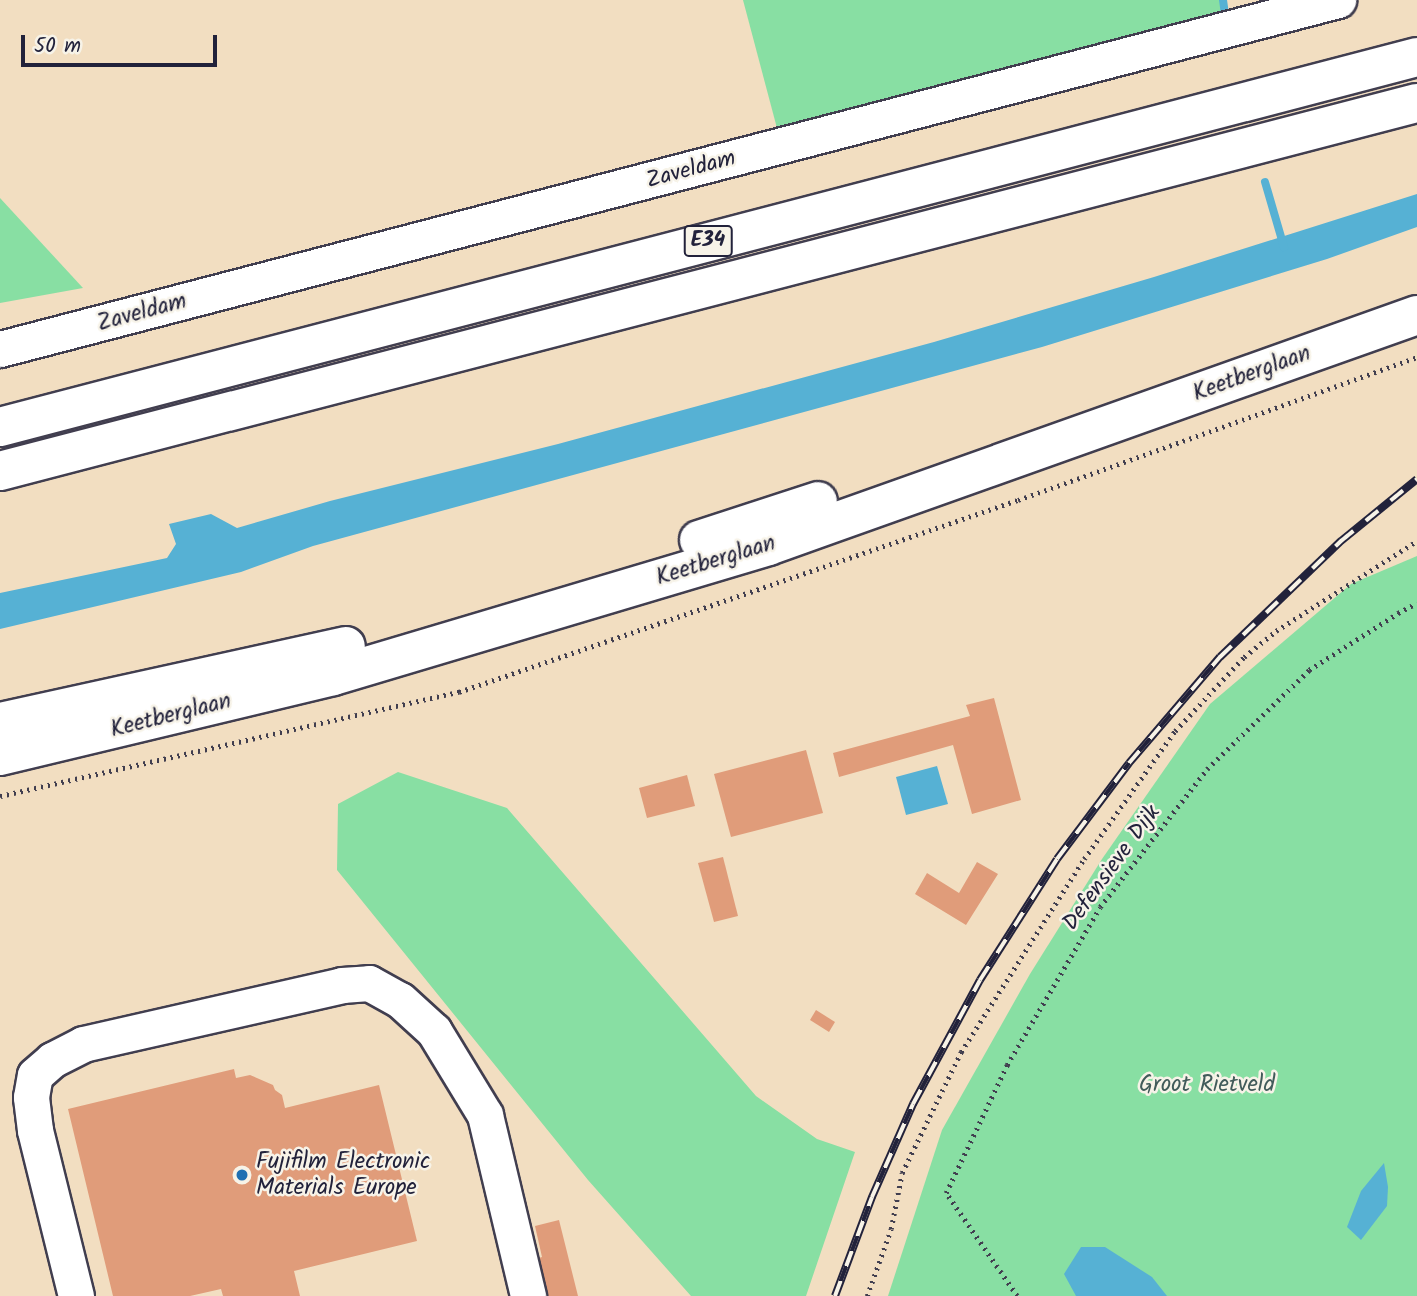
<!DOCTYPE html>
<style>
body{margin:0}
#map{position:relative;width:1417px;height:1296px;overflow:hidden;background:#f2dec1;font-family:Kalam,sans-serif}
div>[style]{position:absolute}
.green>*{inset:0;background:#88dfa3}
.water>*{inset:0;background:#56b1d4}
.stream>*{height:8px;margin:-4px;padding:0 4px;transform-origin:4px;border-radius:4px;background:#56b1d4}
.building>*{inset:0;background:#e09c7a}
.path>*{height:4.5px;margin-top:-2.25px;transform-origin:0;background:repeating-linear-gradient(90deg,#413e4f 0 2px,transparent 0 7px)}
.roads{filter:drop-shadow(2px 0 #413e4f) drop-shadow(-2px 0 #413e4f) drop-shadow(0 2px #413e4f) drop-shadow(0 -2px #413e4f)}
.minor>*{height:35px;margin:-17.5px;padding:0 17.5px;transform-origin:17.5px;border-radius:17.5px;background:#fff}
.major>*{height:38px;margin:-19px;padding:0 19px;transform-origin:19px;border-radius:19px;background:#fff}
.highway>*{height:38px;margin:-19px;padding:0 19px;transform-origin:19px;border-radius:19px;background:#fff}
.rail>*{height:8px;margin-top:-4px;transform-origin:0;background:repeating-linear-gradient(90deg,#f7f3e8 0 16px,#22223b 0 32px);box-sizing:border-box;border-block:2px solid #22223b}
.dots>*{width:19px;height:19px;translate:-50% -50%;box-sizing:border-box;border:4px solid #f7f3e8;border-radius:50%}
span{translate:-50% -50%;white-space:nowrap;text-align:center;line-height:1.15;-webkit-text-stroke:5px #f7f3e8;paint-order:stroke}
.shield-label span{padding:2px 5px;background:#f7f3e8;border:2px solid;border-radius:5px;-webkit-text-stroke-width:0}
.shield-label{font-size:21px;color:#22223b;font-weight:700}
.street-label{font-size:23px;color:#22223b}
.park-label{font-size:23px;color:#415b5a}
.poi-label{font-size:23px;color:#22223b}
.left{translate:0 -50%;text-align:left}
.scale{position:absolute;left:21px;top:35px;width:196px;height:32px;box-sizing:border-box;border:4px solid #22223b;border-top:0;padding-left:9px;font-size:21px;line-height:24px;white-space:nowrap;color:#22223b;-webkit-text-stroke:5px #f7f3e8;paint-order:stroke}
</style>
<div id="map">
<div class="green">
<i style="clip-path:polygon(743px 0,1223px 0,1223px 11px,778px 132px)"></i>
<i style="clip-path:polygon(0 198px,83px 288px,0 303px)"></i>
<i style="clip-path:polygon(1417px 556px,1417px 1296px,888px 1296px,942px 1130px,1030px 974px,1102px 859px,1210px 704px,1351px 584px)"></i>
<i style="clip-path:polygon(398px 772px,507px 808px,756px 1096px,817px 1139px,855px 1152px,806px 1296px,691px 1296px,588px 1180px,337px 870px,338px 804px)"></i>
</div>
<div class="water">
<i style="clip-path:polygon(1417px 194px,1417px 227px,1327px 259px,1042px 347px,313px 546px,241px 572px,0 629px,0 593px,167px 558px,176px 544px,169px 524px,211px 514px,237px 528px,330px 501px,558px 444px,934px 342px,1154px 277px)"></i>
<i style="clip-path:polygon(937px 766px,948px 804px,906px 815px,896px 777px)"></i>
<i style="clip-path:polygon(1384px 1163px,1388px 1187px,1387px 1206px,1361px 1240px,1347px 1227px,1361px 1191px)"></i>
<i style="clip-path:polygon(1081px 1247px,1105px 1247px,1152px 1277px,1167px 1296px,1076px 1296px,1064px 1274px)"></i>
</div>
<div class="stream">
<i style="left:1223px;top:0;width:14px;rotate:82deg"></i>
<i style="left:1265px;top:182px;width:68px;rotate:73.7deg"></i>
</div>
<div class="building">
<i style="clip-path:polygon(994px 698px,1021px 800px,972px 814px,953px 745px,839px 777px,833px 753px,970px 716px,966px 705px)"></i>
<i style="clip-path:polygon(806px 750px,823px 813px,731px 837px,714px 774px)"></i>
<i style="clip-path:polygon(687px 775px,695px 806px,647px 818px,639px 788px)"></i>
<i style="clip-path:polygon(723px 857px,738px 916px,714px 922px,698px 863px)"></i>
<i style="clip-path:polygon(977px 862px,998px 874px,966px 925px,915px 894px,927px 873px,959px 893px)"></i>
<i style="clip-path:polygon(816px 1010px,835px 1022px,829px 1032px,810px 1020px)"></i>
<i style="clip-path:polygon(234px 1069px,236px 1078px,250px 1075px,273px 1085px,275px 1090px,282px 1095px,285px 1108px,379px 1085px,417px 1241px,294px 1271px,300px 1296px,223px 1296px,221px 1289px,190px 1296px,113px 1296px,68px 1109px)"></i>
<i style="clip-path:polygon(559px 1220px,578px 1296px,545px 1296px,536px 1259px,542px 1257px,535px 1226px)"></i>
</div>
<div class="path">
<i style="left:0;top:796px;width:471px;rotate:-12.8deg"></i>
<i style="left:459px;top:692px;width:591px;rotate:-18.96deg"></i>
<i style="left:1018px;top:500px;width:424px;rotate:-19.7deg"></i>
<i style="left:867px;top:1296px;width:71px;rotate:-70.3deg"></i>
<i style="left:891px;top:1229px;width:57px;rotate:-78.9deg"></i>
<i style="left:902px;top:1173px;width:135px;rotate:-64deg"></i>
<i style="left:961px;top:1052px;width:229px;rotate:-57.5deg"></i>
<i style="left:1084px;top:859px;width:157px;rotate:-54.6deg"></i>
<i style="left:1175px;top:731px;width:101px;rotate:-47deg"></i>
<i style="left:1244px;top:657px;width:41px;rotate:-39.1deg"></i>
<i style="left:1276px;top:631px;width:167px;rotate:-32.6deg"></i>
<i style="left:1017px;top:1296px;width:125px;rotate:-124.6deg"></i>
<i style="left:946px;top:1193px;width:142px;rotate:-64.5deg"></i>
<i style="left:1007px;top:1065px;width:183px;rotate:-59.5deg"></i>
<i style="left:1100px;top:907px;width:175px;rotate:-52.2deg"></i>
<i style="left:1207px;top:769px;width:142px;rotate:-44.1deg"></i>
<i style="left:1309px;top:670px;width:106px;rotate:-32.6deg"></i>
<i style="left:1398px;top:613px;width:21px;rotate:-28deg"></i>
</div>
<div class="roads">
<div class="minor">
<i style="left:0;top:349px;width:1383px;rotate:-14.62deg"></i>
<i style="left:76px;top:1296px;width:171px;rotate:-103.9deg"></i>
<i style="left:35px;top:1130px;width:33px;rotate:-97deg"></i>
<i style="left:31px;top:1097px;width:22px;rotate:-80deg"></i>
<i style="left:35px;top:1075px;width:23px;rotate:-41deg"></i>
<i style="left:52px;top:1060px;width:35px;rotate:-27deg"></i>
<i style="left:83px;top:1044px;width:266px;rotate:-12.8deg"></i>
<i style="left:342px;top:985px;width:27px;rotate:-4deg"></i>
<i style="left:369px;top:983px;width:35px;rotate:29deg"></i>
<i style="left:400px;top:1000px;width:46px;rotate:42.4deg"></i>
<i style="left:434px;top:1031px;width:98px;rotate:58.7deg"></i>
<i style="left:485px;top:1115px;width:186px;rotate:76.6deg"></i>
</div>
<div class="major">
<i style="left:699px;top:540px;width:125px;rotate:-18.1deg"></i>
<i style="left:0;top:722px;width:354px;rotate:-12.4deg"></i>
<i style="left:0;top:756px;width:342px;rotate:-13.5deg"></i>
<i style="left:333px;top:676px;width:454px;rotate:-16.6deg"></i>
<i style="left:768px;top:546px;width:689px;rotate:-19.59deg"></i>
</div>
<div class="highway">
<i style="left:0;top:427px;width:1465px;rotate:-14.63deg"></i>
<i style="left:0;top:471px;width:1464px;rotate:-14.56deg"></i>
</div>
</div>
<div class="rail">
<i style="left:835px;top:1296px;width:106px;rotate:-69.5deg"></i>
<i style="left:872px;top:1197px;width:102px;rotate:-66.2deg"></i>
<i style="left:913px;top:1104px;width:141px;rotate:-61.6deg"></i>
<i style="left:980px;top:980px;width:143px;rotate:-57.5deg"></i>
<i style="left:1057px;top:859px;width:120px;rotate:-53.1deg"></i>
<i style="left:1129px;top:763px;width:140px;rotate:-49.4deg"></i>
<i style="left:1220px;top:657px;width:168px;rotate:-43.8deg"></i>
<i style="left:1341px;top:541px;width:98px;rotate:-39.2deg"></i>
</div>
<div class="dots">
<i style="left:242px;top:1175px;background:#1f6fb2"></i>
</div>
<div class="shield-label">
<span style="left:708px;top:241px">E34</span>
</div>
<div class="street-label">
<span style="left:691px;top:170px;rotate:-15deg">Zaveldam</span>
<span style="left:142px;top:313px;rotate:-15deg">Zaveldam</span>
<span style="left:1252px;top:374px;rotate:-20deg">Keetberglaan</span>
<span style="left:716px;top:561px;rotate:-17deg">Keetberglaan</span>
<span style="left:171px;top:716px;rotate:-14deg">Keetberglaan</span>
<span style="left:1112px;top:868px;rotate:-54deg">Defensieve Dijk</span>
</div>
<div class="park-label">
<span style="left:1207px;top:1085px">Groot Rietveld</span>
</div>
<div class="poi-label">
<span class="left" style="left:256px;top:1175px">Fujifilm Electronic<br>Materials Europe</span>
</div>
<div class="scale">50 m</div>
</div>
